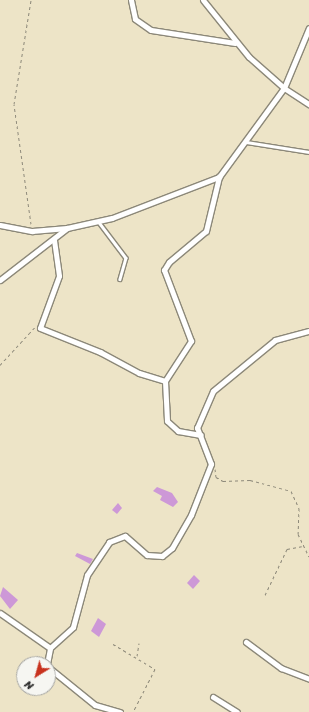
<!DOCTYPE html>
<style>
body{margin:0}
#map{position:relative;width:309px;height:712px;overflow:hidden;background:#ede4c7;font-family:Sriracha,sans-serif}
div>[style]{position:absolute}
.building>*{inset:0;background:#cd98d7}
.path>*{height:1px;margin-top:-0.5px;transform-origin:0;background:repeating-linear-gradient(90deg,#8c8879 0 3px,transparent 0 6px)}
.roads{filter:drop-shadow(1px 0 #8c8879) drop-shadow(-1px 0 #8c8879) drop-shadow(0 1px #8c8879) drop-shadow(0 -1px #8c8879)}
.lane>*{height:2.5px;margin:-1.25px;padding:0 1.25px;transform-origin:1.25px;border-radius:1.25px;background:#fff}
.street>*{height:5px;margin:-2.5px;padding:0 2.5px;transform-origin:2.5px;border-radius:2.5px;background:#fff}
span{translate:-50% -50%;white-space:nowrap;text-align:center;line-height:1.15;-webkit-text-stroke:3.5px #f6f6f2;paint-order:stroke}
.north{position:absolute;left:16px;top:656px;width:40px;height:40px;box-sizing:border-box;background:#f6f6f2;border:1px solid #a5a5a2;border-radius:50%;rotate:217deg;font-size:11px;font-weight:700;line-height:16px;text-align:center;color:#2b2b2b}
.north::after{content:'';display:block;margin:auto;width:14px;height:18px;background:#c8321e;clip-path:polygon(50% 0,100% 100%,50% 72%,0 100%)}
</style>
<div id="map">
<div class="building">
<i style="clip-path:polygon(157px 487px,172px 493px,178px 502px,173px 507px,160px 500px,162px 496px,153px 491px)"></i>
<i style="clip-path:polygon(118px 503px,122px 508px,117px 514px,112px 510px)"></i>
<i style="clip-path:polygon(77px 553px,93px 559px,90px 564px,75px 556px)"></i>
<i style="clip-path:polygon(194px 575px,200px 581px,193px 589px,187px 583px)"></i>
<i style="clip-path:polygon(3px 587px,18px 600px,10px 609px,0 596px)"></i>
<i style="clip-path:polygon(98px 618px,106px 624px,99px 637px,91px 631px)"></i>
</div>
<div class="path">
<i style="left:31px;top:224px;width:121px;rotate:-98.1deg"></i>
<i style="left:14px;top:104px;width:105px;rotate:-80.7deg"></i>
<i style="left:0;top:365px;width:52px;rotate:-47.4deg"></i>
<i style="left:215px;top:469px;width:8px;rotate:83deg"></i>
<i style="left:216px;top:477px;width:8px;rotate:30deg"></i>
<i style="left:223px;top:481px;width:27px;rotate:-2deg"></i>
<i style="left:250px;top:480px;width:42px;rotate:15deg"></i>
<i style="left:291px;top:491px;width:19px;rotate:65deg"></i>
<i style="left:299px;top:508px;width:26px;rotate:92deg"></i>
<i style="left:298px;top:534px;width:25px;rotate:64deg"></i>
<i style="left:265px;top:595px;width:51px;rotate:-64.4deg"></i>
<i style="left:287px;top:549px;width:15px;rotate:-11deg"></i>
<i style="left:113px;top:644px;width:49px;rotate:30.8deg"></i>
<i style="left:155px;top:669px;width:48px;rotate:117.1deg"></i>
<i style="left:137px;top:656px;width:13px;rotate:-81deg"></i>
</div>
<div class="roads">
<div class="lane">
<i style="left:246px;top:142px;width:64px;rotate:9deg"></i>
<i style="left:98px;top:221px;width:46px;rotate:52.9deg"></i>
<i style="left:126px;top:258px;width:22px;rotate:106deg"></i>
</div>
<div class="street">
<i style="left:131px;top:0;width:19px;rotate:78deg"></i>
<i style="left:135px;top:19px;width:19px;rotate:35deg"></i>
<i style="left:151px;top:30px;width:85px;rotate:8.8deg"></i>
<i style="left:203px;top:0;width:73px;rotate:51.1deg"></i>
<i style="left:249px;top:57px;width:47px;rotate:41.5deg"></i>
<i style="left:284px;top:88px;width:30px;rotate:33deg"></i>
<i style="left:0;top:225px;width:33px;rotate:11deg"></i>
<i style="left:32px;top:231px;width:35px;rotate:-5deg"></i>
<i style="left:67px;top:228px;width:46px;rotate:-12.5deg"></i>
<i style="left:112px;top:218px;width:115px;rotate:-21deg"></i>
<i style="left:219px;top:177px;width:110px;rotate:-53.9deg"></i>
<i style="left:284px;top:88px;width:65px;rotate:-67.4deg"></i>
<i style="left:54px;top:240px;width:36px;rotate:82deg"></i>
<i style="left:59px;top:276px;width:55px;rotate:110.1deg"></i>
<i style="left:40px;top:328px;width:65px;rotate:21.8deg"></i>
<i style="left:100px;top:352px;width:44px;rotate:28.3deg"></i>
<i style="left:139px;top:373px;width:27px;rotate:17deg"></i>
<i style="left:165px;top:381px;width:40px;rotate:87.1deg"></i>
<i style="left:167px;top:421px;width:15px;rotate:42deg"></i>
<i style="left:178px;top:431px;width:23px;rotate:10deg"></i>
<i style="left:0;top:280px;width:85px;rotate:-37.8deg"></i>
<i style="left:165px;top:381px;width:48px;rotate:-57deg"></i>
<i style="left:191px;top:341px;width:76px;rotate:-110.8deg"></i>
<i style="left:164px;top:270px;width:9px;rotate:-58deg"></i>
<i style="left:169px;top:262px;width:48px;rotate:-40deg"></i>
<i style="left:206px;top:231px;width:56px;rotate:-76.5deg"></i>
<i style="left:0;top:613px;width:61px;rotate:35deg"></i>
<i style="left:246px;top:642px;width:44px;rotate:36.6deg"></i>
<i style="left:281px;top:668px;width:30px;rotate:21deg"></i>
<i style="left:47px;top:664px;width:16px;rotate:-79deg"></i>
<i style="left:50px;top:648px;width:31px;rotate:-42deg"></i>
<i style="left:73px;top:627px;width:54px;rotate:-74.9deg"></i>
<i style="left:87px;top:575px;width:40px;rotate:-56deg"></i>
<i style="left:109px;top:542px;width:17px;rotate:-21deg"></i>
<i style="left:125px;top:536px;width:29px;rotate:41deg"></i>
<i style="left:147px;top:555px;width:15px;rotate:4deg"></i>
<i style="left:162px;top:556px;width:13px;rotate:-39deg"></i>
<i style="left:172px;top:548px;width:38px;rotate:-60deg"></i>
<i style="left:191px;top:515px;width:55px;rotate:-68.6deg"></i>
<i style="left:211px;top:464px;width:39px;rotate:-111deg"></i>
<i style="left:197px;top:428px;width:40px;rotate:-66.6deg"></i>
<i style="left:213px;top:391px;width:80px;rotate:-39.4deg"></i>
<i style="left:275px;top:340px;width:35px;rotate:-15deg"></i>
<i style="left:48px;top:667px;width:60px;rotate:39deg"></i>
<i style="left:95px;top:705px;width:26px;rotate:16deg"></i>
<i style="left:213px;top:697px;width:28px;rotate:32deg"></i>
</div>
</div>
<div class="north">N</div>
</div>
